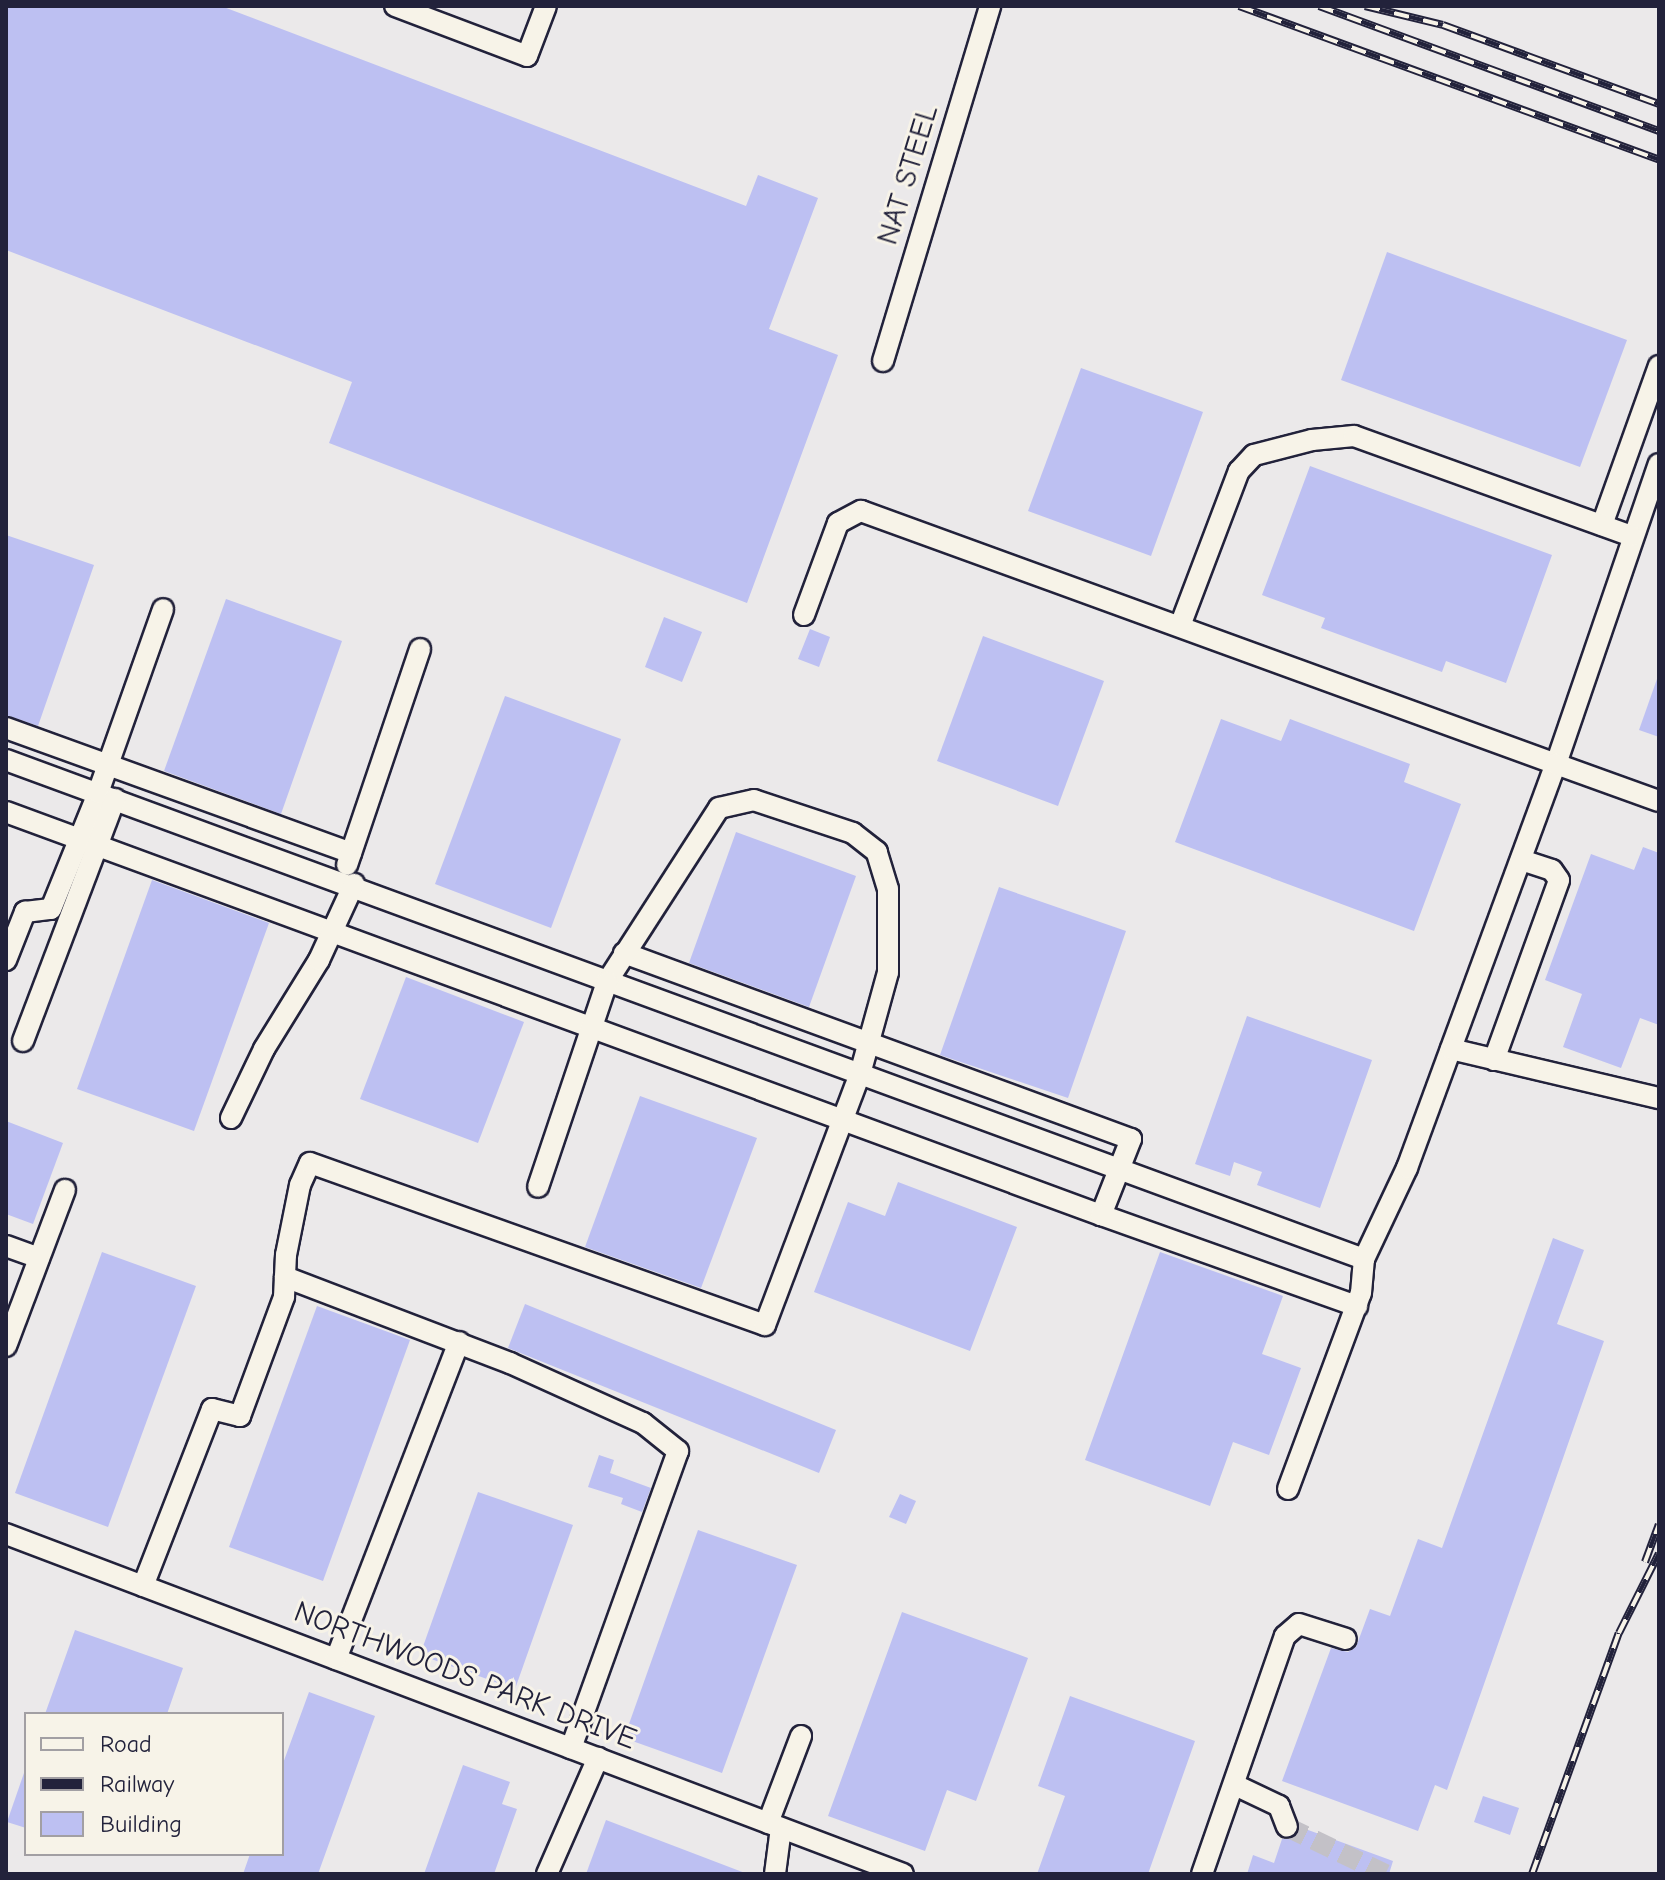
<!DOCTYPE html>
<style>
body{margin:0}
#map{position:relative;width:1665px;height:1880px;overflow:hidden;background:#ebe9ea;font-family:"Comic Neue",sans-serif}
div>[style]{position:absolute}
.building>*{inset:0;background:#bdc0f2}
.minor-tunnel>*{height:20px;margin-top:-10px;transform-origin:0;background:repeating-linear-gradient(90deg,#c3c1c7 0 20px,transparent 0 30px)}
.roads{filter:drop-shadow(2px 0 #22223b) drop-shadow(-2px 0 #22223b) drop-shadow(0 2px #22223b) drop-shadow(0 -2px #22223b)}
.minor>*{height:20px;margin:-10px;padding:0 10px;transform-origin:10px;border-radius:10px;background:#f7f3e8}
.rail>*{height:8px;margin-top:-4px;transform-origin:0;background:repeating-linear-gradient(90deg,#f7f3e8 0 15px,#22223b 0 30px);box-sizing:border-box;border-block:2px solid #22223b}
span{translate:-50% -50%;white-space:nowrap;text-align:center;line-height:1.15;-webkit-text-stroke:6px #f7f3e8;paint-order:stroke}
.street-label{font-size:30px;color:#22223b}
.frame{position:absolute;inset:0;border:8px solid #22223b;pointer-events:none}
.legend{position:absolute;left:24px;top:1712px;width:260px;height:144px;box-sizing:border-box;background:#f7f3e8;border:2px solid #a29fa3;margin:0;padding:10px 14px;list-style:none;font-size:24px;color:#22223b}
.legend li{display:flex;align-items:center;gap:16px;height:40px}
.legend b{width:40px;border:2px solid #a29fa3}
</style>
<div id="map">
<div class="building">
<i style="clip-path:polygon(6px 6px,221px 6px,746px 206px,758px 175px,818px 198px,769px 329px,838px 355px,747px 603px,329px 443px,352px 382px,6px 250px)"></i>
<i style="clip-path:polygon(1387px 252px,1627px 340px,1580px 467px,1341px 380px)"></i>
<i style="clip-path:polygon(1081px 368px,1203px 412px,1151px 556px,1028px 511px)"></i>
<i style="clip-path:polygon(1310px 466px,1552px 555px,1506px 683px,1446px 661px,1442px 672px,1321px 628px,1325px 618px,1262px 595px)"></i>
<i style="clip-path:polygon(6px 535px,94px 565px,38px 726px,6px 715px)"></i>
<i style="clip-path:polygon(226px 599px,342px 641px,281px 814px,164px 771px)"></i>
<i style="clip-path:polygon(664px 617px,702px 632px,682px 682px,645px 667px)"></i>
<i style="clip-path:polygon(810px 629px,830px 637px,819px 667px,798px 659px)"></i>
<i style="clip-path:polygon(983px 636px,1104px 681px,1058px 806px,937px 761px)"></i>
<i style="clip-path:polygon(1657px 679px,1659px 679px,1659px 737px,1639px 730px)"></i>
<i style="clip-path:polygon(505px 696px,621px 739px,551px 928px,435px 884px)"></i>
<i style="clip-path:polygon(1221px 719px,1281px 741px,1290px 719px,1410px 764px,1404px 782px,1461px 804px,1414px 931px,1175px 842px)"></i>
<i style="clip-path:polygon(736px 832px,856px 876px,809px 1007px,689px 963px)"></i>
<i style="clip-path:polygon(1643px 847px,1659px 853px,1659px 1025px,1640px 1018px,1621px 1068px,1563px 1047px,1582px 994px,1545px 980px,1591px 854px,1634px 870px)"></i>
<i style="clip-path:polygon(152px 880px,269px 923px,194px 1131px,77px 1089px)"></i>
<i style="clip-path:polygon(999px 887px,1126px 931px,1068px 1098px,940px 1055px)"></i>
<i style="clip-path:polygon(406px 977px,524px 1022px,478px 1143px,360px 1099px)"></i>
<i style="clip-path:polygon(1247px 1016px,1372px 1060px,1320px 1208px,1257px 1185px,1262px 1172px,1234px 1162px,1230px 1176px,1195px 1164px)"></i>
<i style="clip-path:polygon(640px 1096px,757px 1138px,701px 1288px,585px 1247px)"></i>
<i style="clip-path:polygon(6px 1121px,63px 1143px,33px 1224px,6px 1214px)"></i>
<i style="clip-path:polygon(898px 1182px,1017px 1227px,970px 1351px,814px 1292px,848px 1202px,885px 1216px)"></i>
<i style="clip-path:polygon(1553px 1238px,1584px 1250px,1557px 1324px,1604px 1341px,1447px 1790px,1435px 1785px,1418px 1831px,1282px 1781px,1331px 1648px,1348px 1652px,1356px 1647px,1370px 1609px,1390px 1616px,1418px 1539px,1442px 1548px)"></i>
<i style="clip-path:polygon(102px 1252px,196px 1286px,108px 1527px,15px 1493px)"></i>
<i style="clip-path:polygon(1160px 1252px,1283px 1296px,1262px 1354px,1301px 1368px,1269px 1455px,1233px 1442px,1210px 1506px,1085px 1460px)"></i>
<i style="clip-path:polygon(525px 1304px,836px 1430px,819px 1473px,508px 1348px)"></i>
<i style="clip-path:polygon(317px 1306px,410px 1340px,323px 1581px,229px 1547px)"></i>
<i style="clip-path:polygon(599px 1455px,614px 1460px,610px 1473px,651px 1488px,642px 1512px,621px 1504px,623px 1498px,588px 1487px)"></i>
<i style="clip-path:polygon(478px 1492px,573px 1525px,515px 1689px,420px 1655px)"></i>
<i style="clip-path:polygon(900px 1494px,916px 1501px,906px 1524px,889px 1517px)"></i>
<i style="clip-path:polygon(698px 1530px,797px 1565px,722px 1773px,624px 1738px)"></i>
<i style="clip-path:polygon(902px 1612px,1028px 1658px,976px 1801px,947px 1790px,925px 1851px,828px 1816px)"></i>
<i style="clip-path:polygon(75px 1630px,183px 1668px,167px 1714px,45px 1714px)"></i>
<i style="clip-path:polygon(309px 1692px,375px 1716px,318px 1874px,243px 1874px,250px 1854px,282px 1854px,282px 1766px)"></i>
<i style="clip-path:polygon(1070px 1696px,1195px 1741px,1148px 1874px,1037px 1874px,1065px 1796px,1038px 1786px)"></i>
<i style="clip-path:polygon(463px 1765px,510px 1782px,502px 1804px,517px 1809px,494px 1874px,424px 1874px)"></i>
<i style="clip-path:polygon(24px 1773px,26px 1774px,26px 1828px,7px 1822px)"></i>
<i style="clip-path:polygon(1483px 1796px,1519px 1808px,1510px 1835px,1474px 1822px)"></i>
<i style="clip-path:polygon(606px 1820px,745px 1873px,745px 1874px,586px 1874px)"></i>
<i style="clip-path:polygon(1300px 1827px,1393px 1861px,1389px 1874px,1247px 1874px,1253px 1855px,1274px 1863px,1282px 1839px,1292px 1839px)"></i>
</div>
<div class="minor-tunnel">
<i style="left:1287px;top:1827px;width:109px;rotate:25.6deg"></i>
</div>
<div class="roads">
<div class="minor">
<i style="left:395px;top:6px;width:141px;rotate:20.7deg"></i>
<i style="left:527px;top:56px;width:53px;rotate:-69.2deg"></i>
<i style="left:883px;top:361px;width:371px;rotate:-73.2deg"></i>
<i style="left:1602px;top:525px;width:169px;rotate:-70.3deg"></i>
<i style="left:804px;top:615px;width:98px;rotate:-69.7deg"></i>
<i style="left:838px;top:523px;width:26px;rotate:-28deg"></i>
<i style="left:861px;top:511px;width:740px;rotate:20deg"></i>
<i style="left:1556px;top:764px;width:317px;rotate:-71.1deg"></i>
<i style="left:1180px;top:626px;width:166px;rotate:-69.2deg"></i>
<i style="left:1239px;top:471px;width:22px;rotate:-47deg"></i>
<i style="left:1254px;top:455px;width:60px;rotate:-14.5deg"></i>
<i style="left:1312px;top:440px;width:42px;rotate:-5.4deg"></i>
<i style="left:1354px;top:436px;width:295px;rotate:19.8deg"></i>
<i style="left:6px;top:728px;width:367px;rotate:19.9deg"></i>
<i style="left:6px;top:760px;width:1447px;rotate:20.18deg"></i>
<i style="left:1364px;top:1259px;width:101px;rotate:-64.7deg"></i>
<i style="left:1407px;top:1168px;width:431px;rotate:-69.8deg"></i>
<i style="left:1556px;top:764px;width:109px;rotate:19.8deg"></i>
<i style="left:6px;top:812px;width:1167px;rotate:20.21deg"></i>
<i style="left:347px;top:865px;width:228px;rotate:-71.3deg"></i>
<i style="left:624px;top:953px;width:540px;rotate:20.15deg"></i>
<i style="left:1131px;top:1139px;width:82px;rotate:111.5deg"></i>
<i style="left:1101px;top:1215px;width:272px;rotate:19.6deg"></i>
<i style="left:6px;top:960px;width:52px;rotate:-68.4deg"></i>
<i style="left:25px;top:912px;width:26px;rotate:-7deg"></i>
<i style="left:51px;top:909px;width:125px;rotate:-67.9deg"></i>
<i style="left:98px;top:793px;width:195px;rotate:-70.5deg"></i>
<i style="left:23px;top:1041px;width:259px;rotate:-69.2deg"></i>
<i style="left:1451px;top:1049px;width:214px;rotate:13.3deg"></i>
<i style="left:1494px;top:1060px;width:191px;rotate:-70.1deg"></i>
<i style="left:1559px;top:880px;width:12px;rotate:-125deg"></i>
<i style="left:1552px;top:870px;width:33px;rotate:-162deg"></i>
<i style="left:231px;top:1118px;width:76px;rotate:-64.4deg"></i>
<i style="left:264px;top:1049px;width:105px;rotate:-58.3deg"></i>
<i style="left:319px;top:960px;width:84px;rotate:-65.3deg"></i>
<i style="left:6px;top:1246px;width:35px;rotate:20deg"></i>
<i style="left:285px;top:1277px;width:241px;rotate:20.9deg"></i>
<i style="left:510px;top:1363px;width:146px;rotate:24.3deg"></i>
<i style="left:643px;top:1423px;width:45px;rotate:38.7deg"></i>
<i style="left:678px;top:1451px;width:316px;rotate:109.8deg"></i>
<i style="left:6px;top:1346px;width:167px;rotate:-69.3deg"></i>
<i style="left:1288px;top:1489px;width:209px;rotate:-69.6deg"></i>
<i style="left:1361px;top:1293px;width:34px;rotate:-85deg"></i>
<i style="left:6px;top:1534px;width:959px;rotate:20.76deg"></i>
<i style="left:143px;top:1586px;width:190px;rotate:-68.7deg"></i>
<i style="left:212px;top:1409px;width:29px;rotate:14deg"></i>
<i style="left:240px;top:1416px;width:127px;rotate:-69.7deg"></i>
<i style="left:284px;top:1297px;width:42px;rotate:-87.3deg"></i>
<i style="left:286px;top:1255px;width:71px;rotate:-78.7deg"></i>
<i style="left:300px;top:1185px;width:24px;rotate:-66deg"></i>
<i style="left:310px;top:1163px;width:483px;rotate:19.6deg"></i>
<i style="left:765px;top:1325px;width:268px;rotate:-69.3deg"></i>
<i style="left:860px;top:1074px;width:106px;rotate:-74.6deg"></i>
<i style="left:888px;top:972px;width:83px;rotate:-90deg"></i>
<i style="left:888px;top:889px;width:39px;rotate:-107deg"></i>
<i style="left:877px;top:852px;width:31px;rotate:-142deg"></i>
<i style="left:853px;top:833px;width:104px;rotate:-161.6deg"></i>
<i style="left:754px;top:800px;width:36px;rotate:167deg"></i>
<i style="left:719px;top:808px;width:207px;rotate:122.8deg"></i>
<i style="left:607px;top:982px;width:216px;rotate:108.6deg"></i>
<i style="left:336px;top:1659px;width:340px;rotate:-68.8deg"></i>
<i style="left:1235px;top:1785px;width:49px;rotate:25.5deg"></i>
<i style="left:1279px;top:1806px;width:22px;rotate:69deg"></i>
<i style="left:768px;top:1823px;width:93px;rotate:-69.2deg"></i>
<i style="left:547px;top:1874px;width:127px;rotate:-66.3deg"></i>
<i style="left:775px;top:1874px;width:46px;rotate:-82.6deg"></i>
<i style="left:1202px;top:1874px;width:252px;rotate:-70.8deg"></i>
<i style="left:1285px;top:1636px;width:18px;rotate:-41deg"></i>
<i style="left:1299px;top:1624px;width:49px;rotate:17.7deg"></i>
</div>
</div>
<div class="rail">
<i style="left:1239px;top:6px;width:447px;rotate:20.1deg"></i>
<i style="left:1319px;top:6px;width:362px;rotate:20.2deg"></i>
<i style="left:1365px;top:6px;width:80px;rotate:13.7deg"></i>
<i style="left:1443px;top:25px;width:230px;rotate:20.1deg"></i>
<i style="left:1645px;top:1562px;width:40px;rotate:-69.8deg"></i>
<i style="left:1532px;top:1874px;width:256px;rotate:-70.2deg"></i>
<i style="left:1619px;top:1633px;width:89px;rotate:-63.4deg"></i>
</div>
<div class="street-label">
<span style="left:908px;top:175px;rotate:-73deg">NAT STEEL</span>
<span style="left:465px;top:1676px;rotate:21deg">NORTHWOODS PARK DRIVE</span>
</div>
<div class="frame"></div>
<ul class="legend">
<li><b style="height:10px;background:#f7f3e8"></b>Road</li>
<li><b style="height:10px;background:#22223b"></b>Railway</li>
<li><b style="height:22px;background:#bdc0f2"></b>Building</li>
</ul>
</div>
